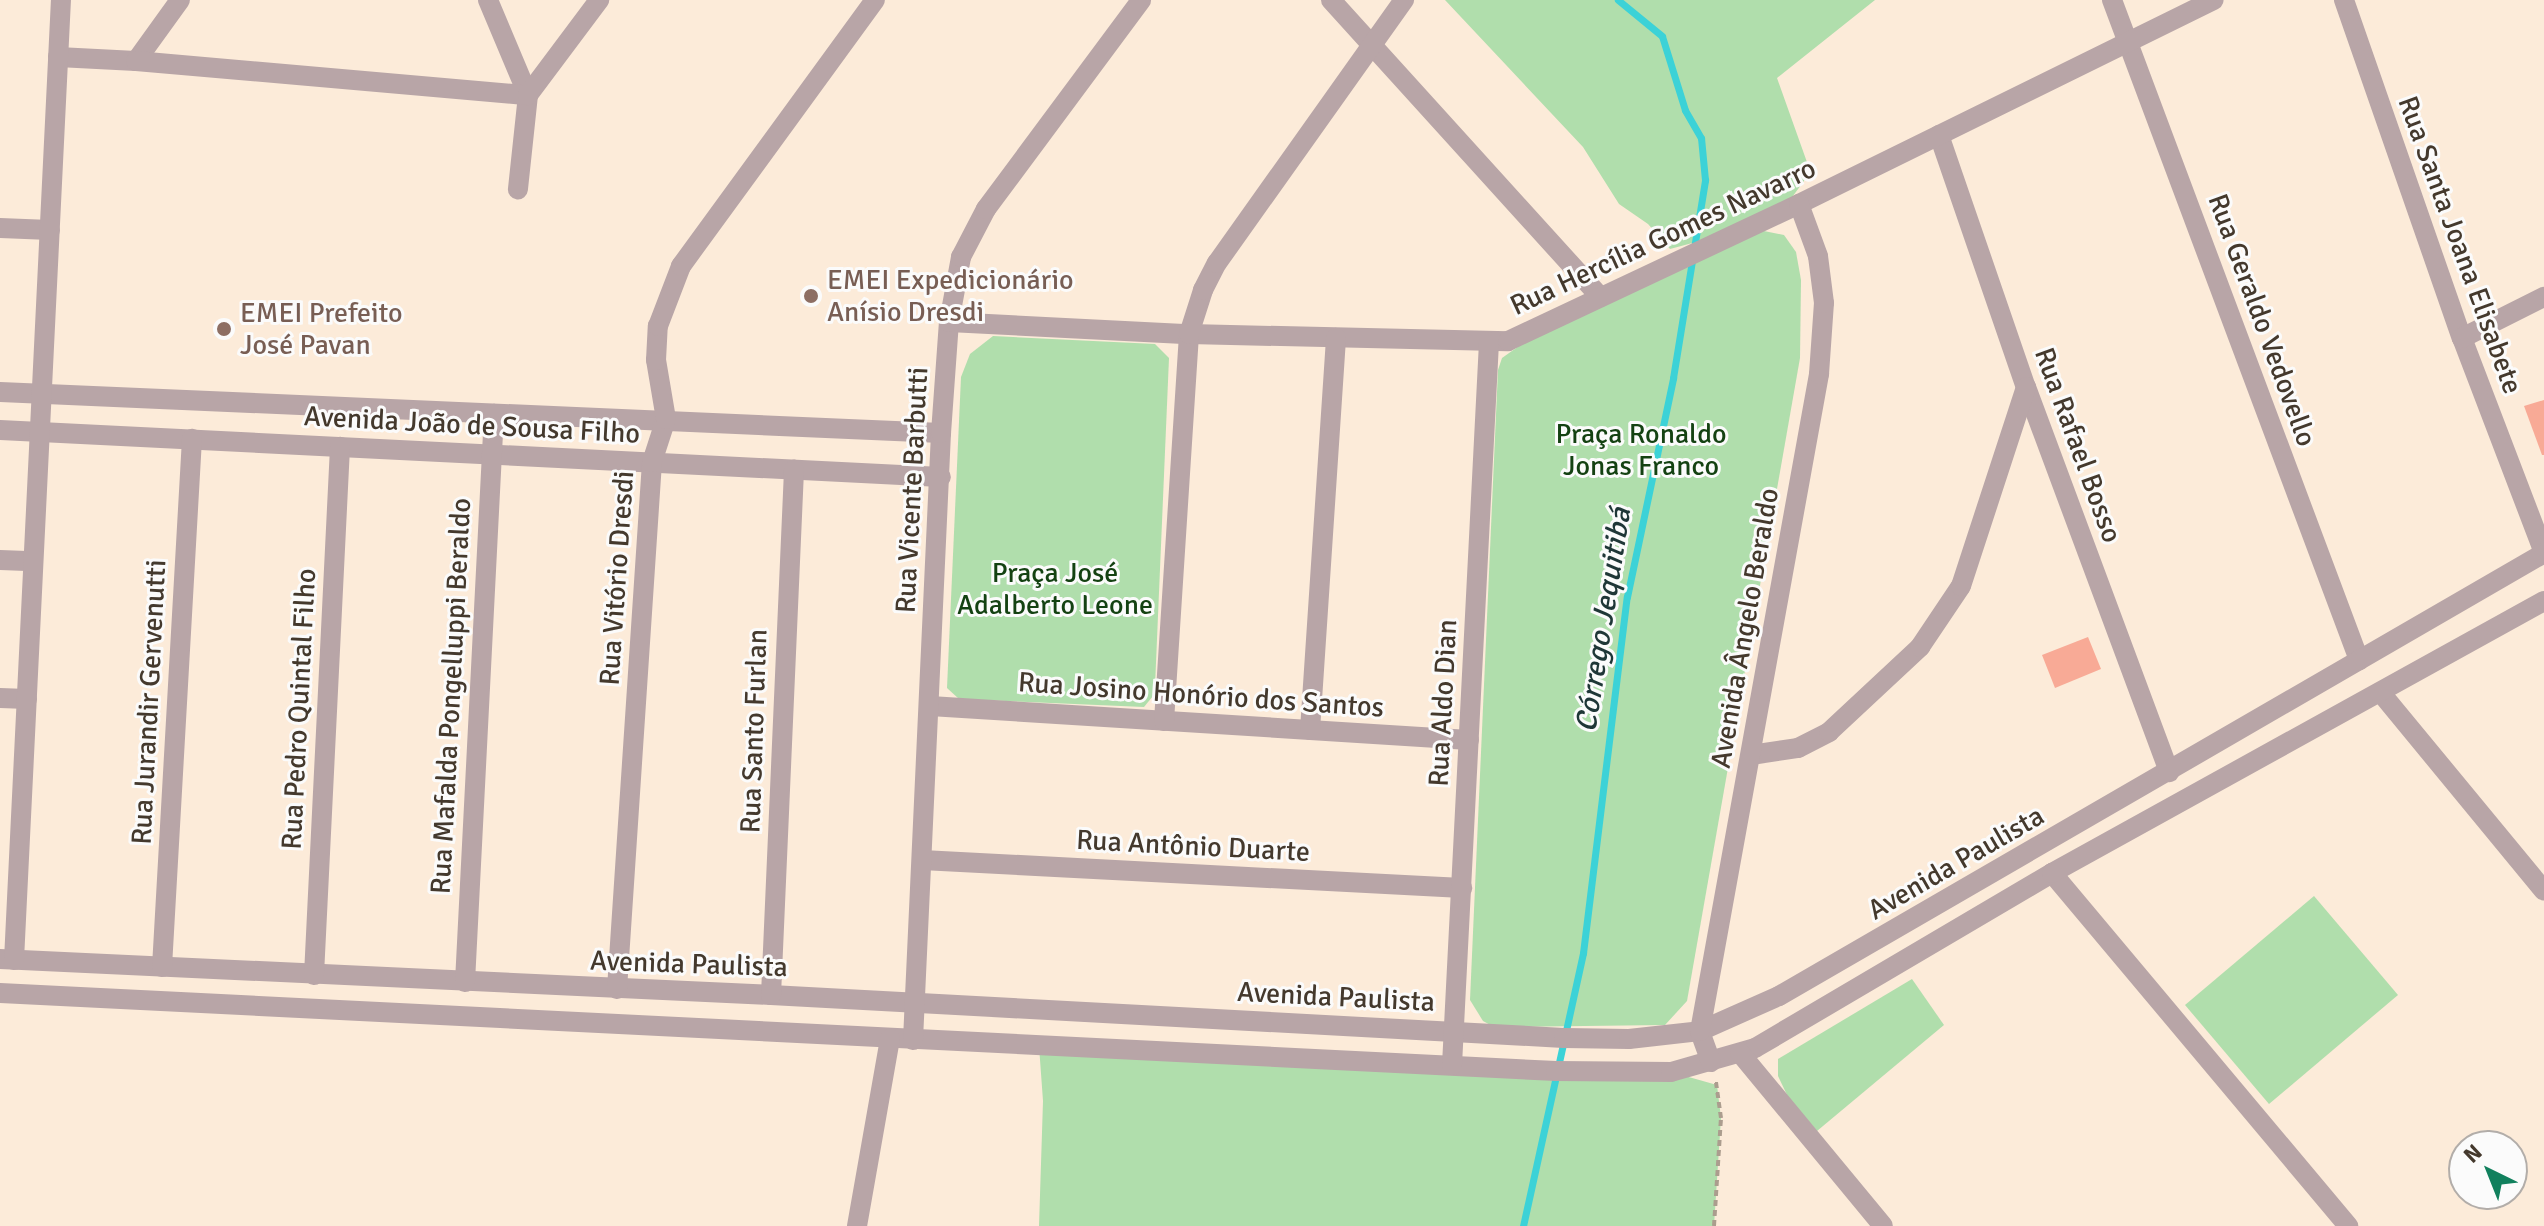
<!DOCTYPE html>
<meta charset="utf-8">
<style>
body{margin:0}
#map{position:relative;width:2544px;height:1226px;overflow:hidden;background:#fcebd9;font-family:Signika,sans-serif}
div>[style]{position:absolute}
.green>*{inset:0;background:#b0deac}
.stream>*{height:7px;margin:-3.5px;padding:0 3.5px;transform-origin:3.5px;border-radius:3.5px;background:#3cd2d7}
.building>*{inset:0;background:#f8aa96}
.path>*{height:4px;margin-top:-2px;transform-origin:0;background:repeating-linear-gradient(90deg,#ab9d8e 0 6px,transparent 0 10px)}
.minor>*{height:20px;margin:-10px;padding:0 10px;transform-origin:10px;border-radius:10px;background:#b8a5a7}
.dots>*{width:22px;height:22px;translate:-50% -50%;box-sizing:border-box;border:4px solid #fbfbfb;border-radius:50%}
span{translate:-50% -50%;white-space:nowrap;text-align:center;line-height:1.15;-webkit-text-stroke:6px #fbfbfb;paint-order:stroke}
.street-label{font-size:28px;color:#44392d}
.education-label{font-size:28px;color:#785e54}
.left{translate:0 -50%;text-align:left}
.park-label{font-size:28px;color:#144212}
.water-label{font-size:30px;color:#1f3737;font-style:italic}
.north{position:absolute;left:2448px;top:1130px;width:80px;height:80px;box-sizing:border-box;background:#fbfbfb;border:2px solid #b2ada9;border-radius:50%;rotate:317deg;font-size:22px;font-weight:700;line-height:32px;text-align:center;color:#44392d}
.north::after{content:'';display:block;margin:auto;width:28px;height:36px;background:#11805d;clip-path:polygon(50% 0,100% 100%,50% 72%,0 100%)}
</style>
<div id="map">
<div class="green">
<i style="clip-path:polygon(1445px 0,1875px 0,1777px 78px,1808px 165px,1804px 181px,1787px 204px,1752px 227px,1670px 249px,1648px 224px,1619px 204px,1583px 147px)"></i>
<i style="clip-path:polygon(1759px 230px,1784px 235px,1796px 252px,1801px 280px,1800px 358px,1687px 1001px,1665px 1025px,1494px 1027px,1483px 1021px,1470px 1000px,1498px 370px,1502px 358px,1519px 346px)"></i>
<i style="clip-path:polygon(993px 336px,1155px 344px,1169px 358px,1155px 686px,1153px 696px,1144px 707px,959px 699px,947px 688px,961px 377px,970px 354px)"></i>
<i style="clip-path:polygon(2314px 896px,2398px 995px,2269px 1104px,2185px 1005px)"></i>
<i style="clip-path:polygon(1912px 979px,1944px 1025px,1817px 1131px,1788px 1097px,1778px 1076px,1778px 1059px)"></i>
<i style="clip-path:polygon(1039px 1046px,1671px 1072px,1717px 1085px,1721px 1118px,1714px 1226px,1039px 1226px,1043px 1101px)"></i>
</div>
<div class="stream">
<i style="left:1523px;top:1226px;width:280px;rotate:-77.6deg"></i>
<i style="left:1583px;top:953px;width:359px;rotate:-83deg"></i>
<i style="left:1627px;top:597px;width:224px;rotate:-78.1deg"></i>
<i style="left:1673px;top:378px;width:201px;rotate:-80.8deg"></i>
<i style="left:1705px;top:180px;width:42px;rotate:-95.4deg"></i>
<i style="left:1701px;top:138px;width:32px;rotate:-120deg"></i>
<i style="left:1685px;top:110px;width:77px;rotate:-107.3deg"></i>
<i style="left:1662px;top:36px;width:57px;rotate:-140.7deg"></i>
</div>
<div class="building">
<i style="clip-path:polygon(2544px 400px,2544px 455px,2542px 455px,2524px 406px)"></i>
<i style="clip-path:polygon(2088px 637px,2101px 669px,2055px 688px,2042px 655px)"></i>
</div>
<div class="path">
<i style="left:1714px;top:1226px;width:108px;rotate:-86.3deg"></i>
<i style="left:1721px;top:1118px;width:37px;rotate:-98deg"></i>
</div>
<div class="minor">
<i style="left:488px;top:0;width:103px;rotate:67.2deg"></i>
<i style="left:528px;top:95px;width:95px;rotate:96.1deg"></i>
<i style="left:1331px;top:0;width:401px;rotate:47.8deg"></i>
<i style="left:2112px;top:0;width:705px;rotate:69.48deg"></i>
<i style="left:2344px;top:0;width:358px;rotate:70.8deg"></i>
<i style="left:2462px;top:338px;width:230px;rotate:69.1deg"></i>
<i style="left:58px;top:57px;width:78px;rotate:2.9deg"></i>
<i style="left:136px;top:61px;width:75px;rotate:-54.2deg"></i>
<i style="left:136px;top:61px;width:393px;rotate:5deg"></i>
<i style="left:528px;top:95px;width:119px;rotate:-53.2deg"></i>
<i style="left:1939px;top:135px;width:267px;rotate:71deg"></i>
<i style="left:2026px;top:387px;width:411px;rotate:69.6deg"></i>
<i style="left:0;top:228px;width:50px;rotate:2.3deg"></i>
<i style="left:949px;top:322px;width:240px;rotate:2.9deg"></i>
<i style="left:1189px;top:334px;width:319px;rotate:1.3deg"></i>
<i style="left:1508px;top:341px;width:322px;rotate:-25.2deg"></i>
<i style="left:1799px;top:204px;width:462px;rotate:-26.2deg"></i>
<i style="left:2462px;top:338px;width:92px;rotate:-26.6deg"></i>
<i style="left:0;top:392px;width:942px;rotate:2.49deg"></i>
<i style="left:0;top:430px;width:942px;rotate:2.86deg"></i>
<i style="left:0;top:560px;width:33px;rotate:2deg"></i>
<i style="left:2381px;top:693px;width:256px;rotate:50.5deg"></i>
<i style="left:0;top:698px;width:27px;rotate:2deg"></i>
<i style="left:930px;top:706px;width:540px;rotate:3.61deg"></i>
<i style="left:1164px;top:721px;width:388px;rotate:-86.3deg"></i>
<i style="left:1189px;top:334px;width:46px;rotate:-72.3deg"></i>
<i style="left:1203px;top:290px;width:30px;rotate:-63deg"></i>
<i style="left:1217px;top:263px;width:323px;rotate:-54.6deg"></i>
<i style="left:1310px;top:730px;width:393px;rotate:-86.2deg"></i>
<i style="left:1751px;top:755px;width:48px;rotate:-8.5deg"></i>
<i style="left:1798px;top:748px;width:35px;rotate:-27deg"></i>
<i style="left:1829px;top:732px;width:125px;rotate:-43deg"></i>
<i style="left:1920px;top:647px;width:73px;rotate:-56.1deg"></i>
<i style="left:1961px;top:586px;width:209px;rotate:-71.9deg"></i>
<i style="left:922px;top:860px;width:541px;rotate:2.97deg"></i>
<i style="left:2052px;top:873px;width:461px;rotate:50deg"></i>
<i style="left:0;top:959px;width:772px;rotate:2.67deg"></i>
<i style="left:771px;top:995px;width:794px;rotate:3.1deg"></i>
<i style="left:1564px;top:1038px;width:65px;rotate:0.9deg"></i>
<i style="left:1629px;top:1039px;width:71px;rotate:-6.4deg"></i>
<i style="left:1700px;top:1031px;width:86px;rotate:-23.9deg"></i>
<i style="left:1779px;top:996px;width:884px;rotate:-30.07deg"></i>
<i style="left:14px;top:960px;width:961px;rotate:-87.2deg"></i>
<i style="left:162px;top:967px;width:529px;rotate:-86.75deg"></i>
<i style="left:314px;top:975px;width:529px;rotate:-87.18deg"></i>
<i style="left:465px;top:982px;width:569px;rotate:-87.08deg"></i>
<i style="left:617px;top:989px;width:528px;rotate:-86.2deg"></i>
<i style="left:652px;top:462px;width:45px;rotate:-72deg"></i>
<i style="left:666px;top:419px;width:60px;rotate:-99.6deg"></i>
<i style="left:656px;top:360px;width:34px;rotate:-87deg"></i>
<i style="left:658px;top:326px;width:64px;rotate:-69deg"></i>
<i style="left:681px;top:266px;width:329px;rotate:-53.9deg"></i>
<i style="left:0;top:993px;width:1558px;rotate:2.87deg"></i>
<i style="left:1556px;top:1071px;width:115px;rotate:0.5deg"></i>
<i style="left:1671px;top:1072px;width:87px;rotate:-15.9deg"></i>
<i style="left:1755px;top:1048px;width:345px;rotate:-30.5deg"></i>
<i style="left:2052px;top:873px;width:562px;rotate:-28.94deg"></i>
<i style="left:771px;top:995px;width:526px;rotate:-87.49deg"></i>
<i style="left:913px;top:1040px;width:608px;rotate:-87.36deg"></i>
<i style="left:941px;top:433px;width:111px;rotate:-85.9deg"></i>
<i style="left:949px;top:322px;width:66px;rotate:-79.5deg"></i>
<i style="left:961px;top:257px;width:54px;rotate:-62.5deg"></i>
<i style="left:986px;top:209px;width:260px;rotate:-53.4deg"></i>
<i style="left:1740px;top:1053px;width:224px;rotate:50.4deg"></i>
<i style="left:1711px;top:1062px;width:33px;rotate:-110deg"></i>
<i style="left:1700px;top:1031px;width:668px;rotate:-79.73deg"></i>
<i style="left:1819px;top:374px;width:71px;rotate:-86deg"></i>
<i style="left:1824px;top:303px;width:47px;rotate:-97.3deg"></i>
<i style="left:1818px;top:256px;width:55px;rotate:-110.1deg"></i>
<i style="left:1452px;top:1065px;width:724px;rotate:-87.07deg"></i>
<i style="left:857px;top:1226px;width:190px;rotate:-80deg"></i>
</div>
<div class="dots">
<i style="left:811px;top:296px;background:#8d6e63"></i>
<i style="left:224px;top:329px;background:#8d6e63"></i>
</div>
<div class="street-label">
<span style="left:1663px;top:237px;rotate:-25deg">Rua Hercília Gomes Navarro</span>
<span style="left:2460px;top:245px;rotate:70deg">Rua Santa Joana Elisabete</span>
<span style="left:2262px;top:320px;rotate:70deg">Rua Geraldo Vedovello</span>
<span style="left:472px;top:425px;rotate:3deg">Avenida João de Sousa Filho</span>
<span style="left:2078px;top:445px;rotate:70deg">Rua Rafael Bosso</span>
<span style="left:912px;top:490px;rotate:-87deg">Rua Vicente Barbutti</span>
<span style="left:617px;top:578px;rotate:-86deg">Rua Vitório Dresdi</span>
<span style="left:1745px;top:628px;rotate:-80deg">Avenida Ângelo Beraldo</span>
<span style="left:1201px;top:695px;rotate:4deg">Rua Josino Honório dos Santos</span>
<span style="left:451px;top:696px;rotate:-87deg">Rua Mafalda Pongelluppi Beraldo</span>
<span style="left:149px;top:702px;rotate:-87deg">Rua Jurandir Gervenutti</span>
<span style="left:1443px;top:703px;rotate:-87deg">Rua Aldo Dian</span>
<span style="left:299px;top:709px;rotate:-87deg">Rua Pedro Quintal Filho</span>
<span style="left:754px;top:731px;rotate:-88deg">Rua Santo Furlan</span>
<span style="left:1193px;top:846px;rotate:3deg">Rua Antônio Duarte</span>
<span style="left:1956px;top:863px;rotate:-30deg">Avenida Paulista</span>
<span style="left:689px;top:964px;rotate:2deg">Avenida Paulista</span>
<span style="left:1336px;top:997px;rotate:3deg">Avenida Paulista</span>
</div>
<div class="education-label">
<span class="left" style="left:827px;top:296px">EMEI Expedicionário<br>Anísio Dresdi</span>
<span class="left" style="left:240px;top:329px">EMEI Prefeito<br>José Pavan</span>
</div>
<div class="park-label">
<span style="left:1641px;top:450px">Praça Ronaldo<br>Jonas Franco</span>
<span style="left:1055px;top:589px">Praça José<br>Adalberto Leone</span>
</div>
<div class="water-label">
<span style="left:1604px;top:620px;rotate:-81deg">Córrego Jequitibá</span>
</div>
<div class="north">N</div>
</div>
